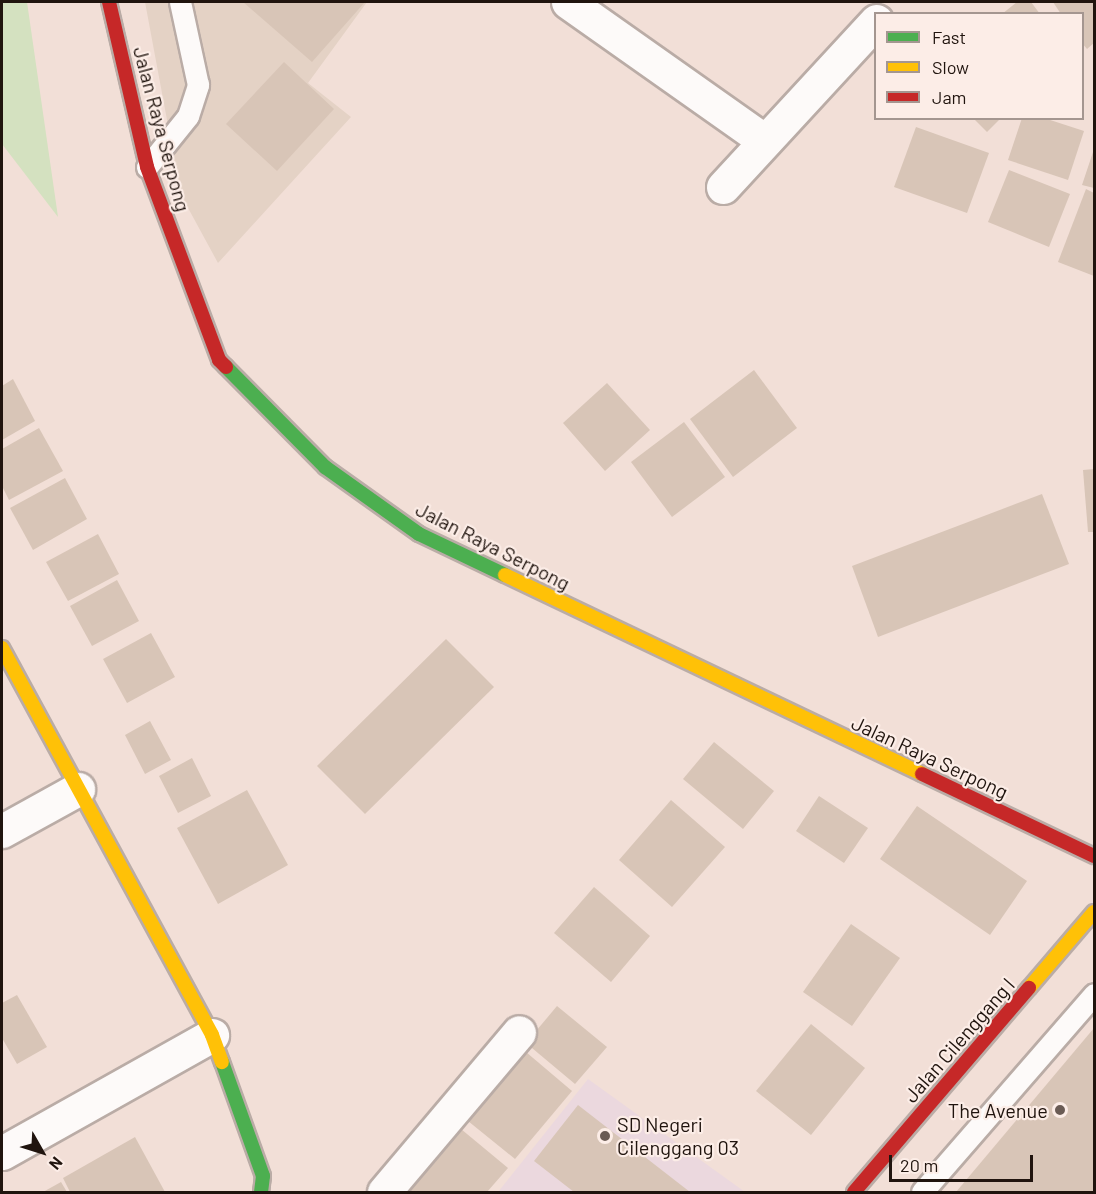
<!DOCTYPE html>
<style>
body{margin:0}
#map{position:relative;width:1096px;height:1194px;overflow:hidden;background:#f2dfd7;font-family:Barlow,sans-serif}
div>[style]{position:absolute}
.commercial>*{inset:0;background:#e4d2c5}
.education>*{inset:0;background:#ebd8de}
.green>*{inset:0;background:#d4e1c0}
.building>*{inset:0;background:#d8c5b7}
.roads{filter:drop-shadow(2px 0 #baaca6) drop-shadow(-2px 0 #baaca6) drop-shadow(0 2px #baaca6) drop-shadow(0 -2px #baaca6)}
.lane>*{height:21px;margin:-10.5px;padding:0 10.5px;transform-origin:10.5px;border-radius:10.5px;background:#fdfaf9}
.street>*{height:33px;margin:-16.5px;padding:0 16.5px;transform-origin:16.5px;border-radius:16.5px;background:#fdfaf9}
.fast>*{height:14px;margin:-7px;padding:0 7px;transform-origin:7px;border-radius:7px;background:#4caf50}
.slow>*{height:14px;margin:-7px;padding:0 7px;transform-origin:7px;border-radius:7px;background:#ffc107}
.jam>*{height:14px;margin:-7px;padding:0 7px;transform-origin:7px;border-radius:7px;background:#c62828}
.dots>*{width:16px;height:16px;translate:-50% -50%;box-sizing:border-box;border:3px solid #fcede7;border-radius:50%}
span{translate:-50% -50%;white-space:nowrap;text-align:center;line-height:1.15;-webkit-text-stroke:4.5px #fcede7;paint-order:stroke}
.street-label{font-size:20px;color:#20140e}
.poi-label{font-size:20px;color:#20140e}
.right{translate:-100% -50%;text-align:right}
.left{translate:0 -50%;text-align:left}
.frame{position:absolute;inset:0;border:3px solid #20140e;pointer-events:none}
.legend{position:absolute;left:874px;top:12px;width:210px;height:108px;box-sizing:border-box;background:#fcede7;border:2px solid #a49690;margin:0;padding:8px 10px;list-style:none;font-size:18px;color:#20140e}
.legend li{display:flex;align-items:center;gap:12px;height:30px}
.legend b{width:30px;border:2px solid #a49690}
.north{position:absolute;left:12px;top:1122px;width:60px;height:60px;-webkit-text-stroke:4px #fcede7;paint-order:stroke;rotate:129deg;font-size:16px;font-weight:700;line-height:24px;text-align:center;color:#20140e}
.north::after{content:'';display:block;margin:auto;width:21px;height:27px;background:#20140e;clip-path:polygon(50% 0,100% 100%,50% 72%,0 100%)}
.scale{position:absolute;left:889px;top:1155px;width:144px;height:27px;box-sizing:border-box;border:3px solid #20140e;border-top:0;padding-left:8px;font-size:18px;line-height:21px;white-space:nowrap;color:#20140e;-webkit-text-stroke:4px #fcede7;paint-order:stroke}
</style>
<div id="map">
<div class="commercial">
<i style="clip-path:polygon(145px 2px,367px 2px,308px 83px,351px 117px,218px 263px,181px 195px)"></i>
</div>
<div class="education">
<i style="clip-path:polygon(588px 1079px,745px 1192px,498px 1192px)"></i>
</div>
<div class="green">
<i style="clip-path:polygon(2px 2px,27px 2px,58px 217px,2px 144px)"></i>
</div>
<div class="building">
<i style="clip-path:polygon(243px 2px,365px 2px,312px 62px)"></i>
<i style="clip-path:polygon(1017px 2px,1031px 2px,1040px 14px,1002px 14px)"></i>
<i style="clip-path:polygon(1053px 2px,1094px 2px,1094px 43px,1087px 49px,1082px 43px,1082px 14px,1061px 14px)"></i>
<i style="clip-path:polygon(284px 62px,334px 109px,277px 171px,226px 124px)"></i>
<i style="clip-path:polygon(973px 118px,1001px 118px,987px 132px)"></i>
<i style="clip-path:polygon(1022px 118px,1044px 118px,1084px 131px,1068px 180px,1008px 160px)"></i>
<i style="clip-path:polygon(916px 127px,989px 153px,967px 213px,894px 187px)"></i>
<i style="clip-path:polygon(1094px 149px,1094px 188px,1082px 185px)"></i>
<i style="clip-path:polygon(1009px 170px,1070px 194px,1049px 247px,988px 222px)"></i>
<i style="clip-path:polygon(1086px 189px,1094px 193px,1094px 276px,1058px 262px)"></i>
<i style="clip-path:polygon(754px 370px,797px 428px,733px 477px,690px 419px)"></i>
<i style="clip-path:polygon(13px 379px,35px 421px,2px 440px,2px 386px)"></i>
<i style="clip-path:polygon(607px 383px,650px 430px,605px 471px,563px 423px)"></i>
<i style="clip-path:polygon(684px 422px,725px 477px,672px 517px,631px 462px)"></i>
<i style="clip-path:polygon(39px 428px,63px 471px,9px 500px,2px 486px,2px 449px)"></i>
<i style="clip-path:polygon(1094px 469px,1094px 532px,1088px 532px,1083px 470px)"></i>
<i style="clip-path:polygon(65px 478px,87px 519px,33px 550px,10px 508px)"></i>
<i style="clip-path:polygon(1042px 494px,1069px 564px,878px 637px,852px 566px)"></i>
<i style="clip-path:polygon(98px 534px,119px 574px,68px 601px,46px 562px)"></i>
<i style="clip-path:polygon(117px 580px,139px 621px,92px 646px,70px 606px)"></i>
<i style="clip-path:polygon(151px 633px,175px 677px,127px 703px,103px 659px)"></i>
<i style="clip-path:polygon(446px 639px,494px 687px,365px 814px,317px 766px)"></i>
<i style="clip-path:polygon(150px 721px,171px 760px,145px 774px,125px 735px)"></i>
<i style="clip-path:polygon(714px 742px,774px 791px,743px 829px,683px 779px)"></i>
<i style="clip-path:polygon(192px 758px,211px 796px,178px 813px,159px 776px)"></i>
<i style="clip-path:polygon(247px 790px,288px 865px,218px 904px,177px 828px)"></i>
<i style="clip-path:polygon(819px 796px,868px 828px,844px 863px,796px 831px)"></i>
<i style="clip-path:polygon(671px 800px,725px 847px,672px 907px,619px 860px)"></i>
<i style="clip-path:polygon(917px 806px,1027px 881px,990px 935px,880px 859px)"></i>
<i style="clip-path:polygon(594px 887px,650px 936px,611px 982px,554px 933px)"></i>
<i style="clip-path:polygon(851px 924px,900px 958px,852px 1026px,803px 992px)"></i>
<i style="clip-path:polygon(17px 995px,47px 1047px,17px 1064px,2px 1038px,2px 1003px)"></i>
<i style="clip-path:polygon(557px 1006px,607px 1047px,575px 1084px,526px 1043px)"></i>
<i style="clip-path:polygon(811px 1024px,865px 1068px,811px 1135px,756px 1091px)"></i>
<i style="clip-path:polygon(1094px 1028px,1094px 1192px,956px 1192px)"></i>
<i style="clip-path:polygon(526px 1052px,572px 1091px,515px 1159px,468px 1121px)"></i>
<i style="clip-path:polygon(578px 1105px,690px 1192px,574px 1192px,534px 1161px)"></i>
<i style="clip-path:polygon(461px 1129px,508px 1168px,487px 1192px,408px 1192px)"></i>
<i style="clip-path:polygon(135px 1137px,165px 1192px,70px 1192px,63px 1178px)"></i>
<i style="clip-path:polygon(61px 1182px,67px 1192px,43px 1192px)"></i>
</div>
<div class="roads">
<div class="lane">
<i style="left:147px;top:167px;width:65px;rotate:-51.2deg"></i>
<i style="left:188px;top:116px;width:33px;rotate:-72deg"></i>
<i style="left:198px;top:85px;width:85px;rotate:-102.2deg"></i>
<i style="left:922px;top:1192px;width:262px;rotate:-49deg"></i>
</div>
<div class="street">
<i style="left:568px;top:2px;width:241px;rotate:35.2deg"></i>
<i style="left:723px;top:187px;width:226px;rotate:-47.3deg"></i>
<i style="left:2px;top:831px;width:87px;rotate:-28.9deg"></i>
<i style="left:2px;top:1153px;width:241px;rotate:-29.3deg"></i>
<i style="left:384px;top:1192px;width:209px;rotate:-49.8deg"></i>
</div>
<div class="fast">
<i style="left:226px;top:367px;width:141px;rotate:45.3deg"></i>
<i style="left:325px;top:467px;width:115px;rotate:35.5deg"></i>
<i style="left:419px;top:534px;width:95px;rotate:25.5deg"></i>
<i style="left:222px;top:1062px;width:121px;rotate:70.2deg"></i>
<i style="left:263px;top:1176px;width:16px;rotate:97deg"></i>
</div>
<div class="slow">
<i style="left:505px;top:575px;width:462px;rotate:25.5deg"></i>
<i style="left:2px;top:648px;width:440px;rotate:61.5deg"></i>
<i style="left:212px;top:1035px;width:29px;rotate:70deg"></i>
<i style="left:1029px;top:988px;width:100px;rotate:-49.5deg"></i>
</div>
<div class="jam">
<i style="left:109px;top:2px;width:169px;rotate:77deg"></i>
<i style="left:147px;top:167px;width:206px;rotate:69.5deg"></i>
<i style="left:219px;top:360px;width:10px;rotate:45deg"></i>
<i style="left:922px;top:774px;width:191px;rotate:25.5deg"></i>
<i style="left:854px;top:1192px;width:269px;rotate:-49.4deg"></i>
</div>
</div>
<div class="dots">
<i style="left:1060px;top:1110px;background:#6a5b54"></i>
<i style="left:605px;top:1136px;background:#6a5b54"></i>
</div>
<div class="street-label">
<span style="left:162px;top:129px;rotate:75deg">Jalan Raya Serpong</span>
<span style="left:493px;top:546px;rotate:27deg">Jalan Raya Serpong</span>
<span style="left:930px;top:757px;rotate:25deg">Jalan Raya Serpong</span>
<span style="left:959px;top:1040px;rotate:-49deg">Jalan Cilenggang I</span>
</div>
<div class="poi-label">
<span class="right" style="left:1048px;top:1110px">The Avenue</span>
<span class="left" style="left:617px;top:1136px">SD Negeri<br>Cilenggang 03</span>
</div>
<div class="frame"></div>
<ul class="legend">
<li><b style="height:8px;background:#4caf50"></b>Fast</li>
<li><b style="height:8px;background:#ffc107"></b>Slow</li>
<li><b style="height:8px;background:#c62828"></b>Jam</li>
</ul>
<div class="north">N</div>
<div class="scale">20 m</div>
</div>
